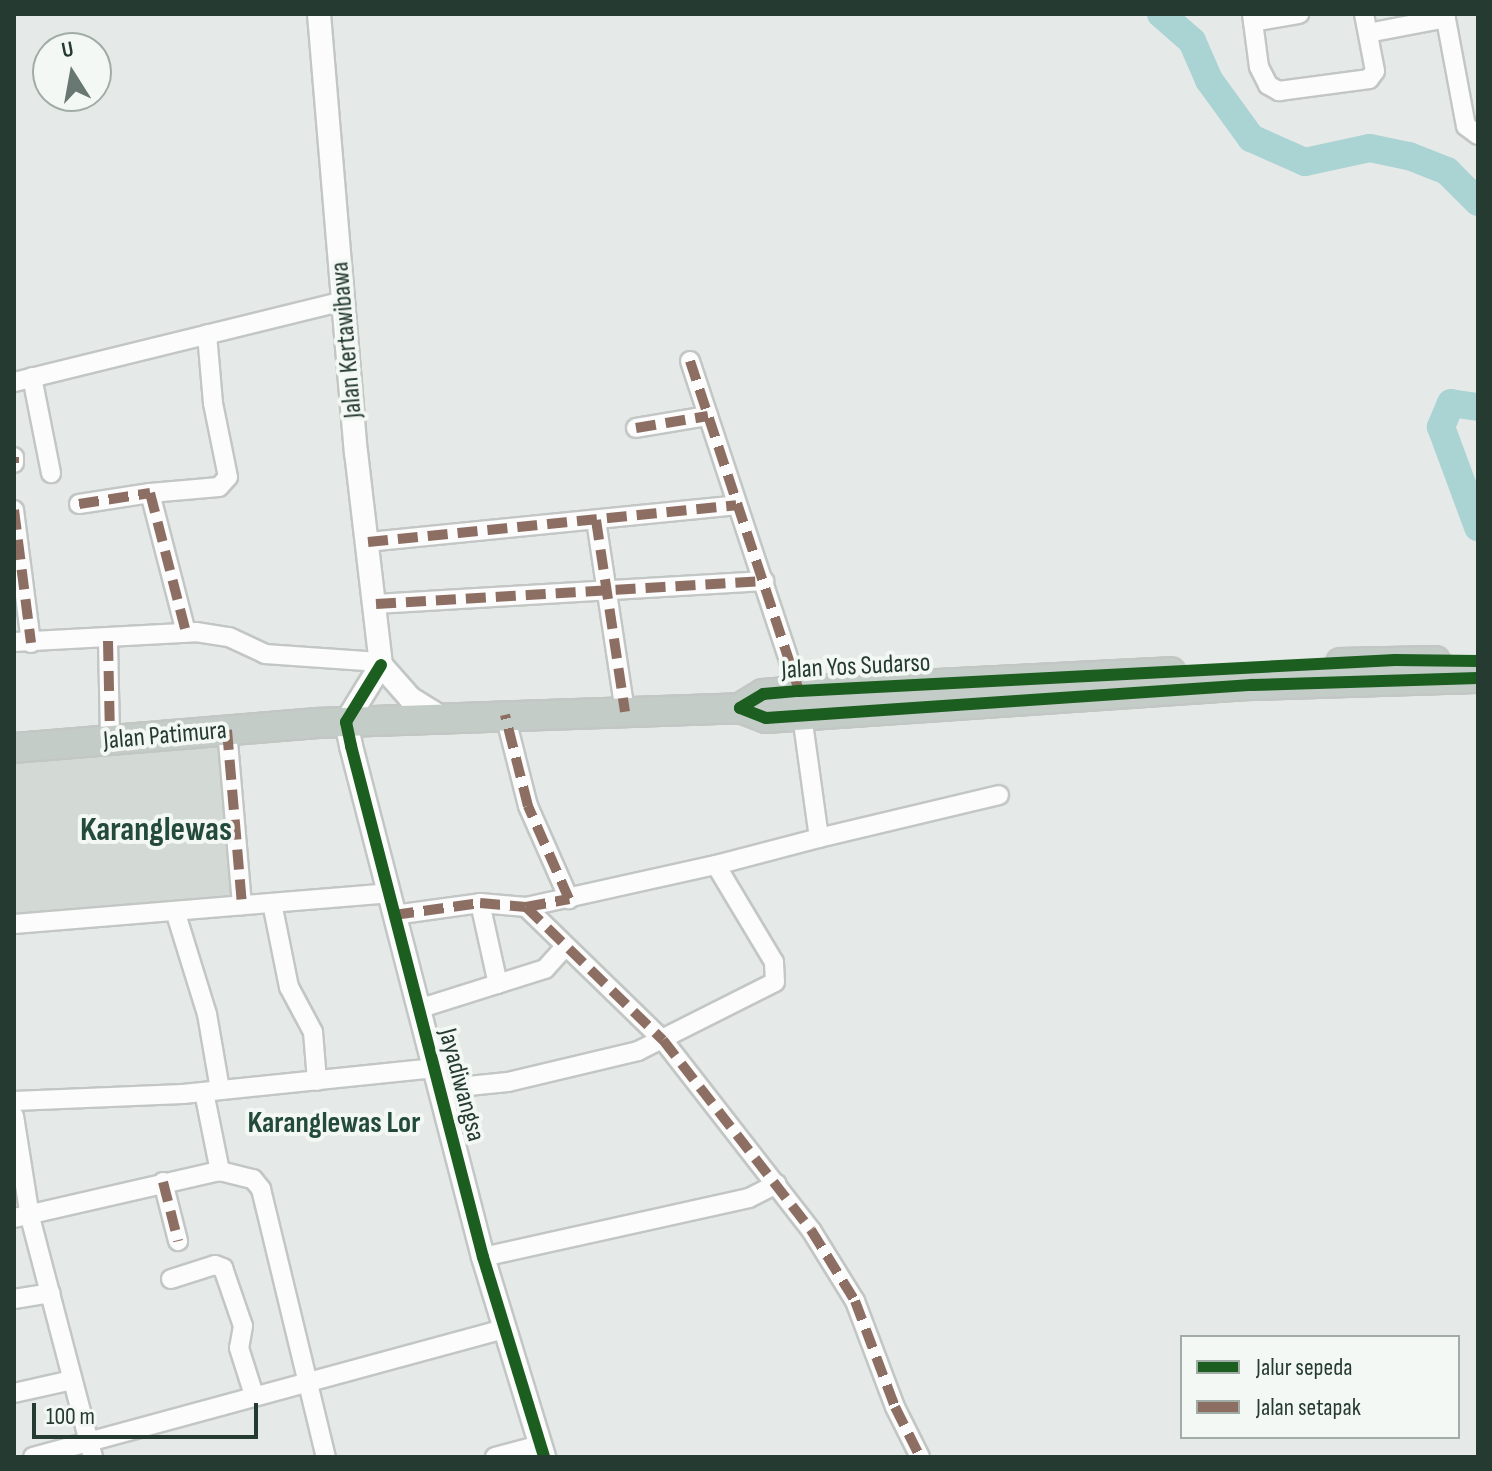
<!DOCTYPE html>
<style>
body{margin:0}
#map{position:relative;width:1492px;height:1471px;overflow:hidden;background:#e5e9e7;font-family:"Sofia Sans Condensed",sans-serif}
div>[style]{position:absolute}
.built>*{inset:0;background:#d3dad6}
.river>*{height:28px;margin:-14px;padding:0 14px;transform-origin:14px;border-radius:14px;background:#aad3d3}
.roads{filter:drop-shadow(2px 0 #c2c6c4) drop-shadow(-2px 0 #c2c6c4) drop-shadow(0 2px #c2c6c4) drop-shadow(0 -2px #c2c6c4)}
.minor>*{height:18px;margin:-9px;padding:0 9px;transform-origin:9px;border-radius:9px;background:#fbfcfb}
.tertiary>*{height:22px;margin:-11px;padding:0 11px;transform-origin:11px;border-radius:11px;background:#fbfcfb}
.trunk>*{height:28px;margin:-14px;padding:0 14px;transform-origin:14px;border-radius:14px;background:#c4ccc8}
.quiet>*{height:10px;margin-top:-5px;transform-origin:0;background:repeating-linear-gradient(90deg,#8d6e63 0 20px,transparent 0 30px)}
.cycleway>*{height:12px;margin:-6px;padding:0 6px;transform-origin:6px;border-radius:6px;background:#1b5e20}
span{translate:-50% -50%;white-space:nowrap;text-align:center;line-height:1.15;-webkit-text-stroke:8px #f3f8f5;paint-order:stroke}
.street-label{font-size:26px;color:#253a31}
.quarter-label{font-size:30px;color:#234a3b;font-weight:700}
.district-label{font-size:34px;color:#234a3b;font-weight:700}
.frame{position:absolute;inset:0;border:16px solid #253a31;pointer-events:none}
.legend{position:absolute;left:1180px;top:1335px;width:280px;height:104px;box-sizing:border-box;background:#f3f8f5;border:2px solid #a1aca7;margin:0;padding:10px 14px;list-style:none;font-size:24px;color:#253a31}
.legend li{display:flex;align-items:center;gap:16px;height:40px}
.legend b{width:40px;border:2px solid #a1aca7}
.north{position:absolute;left:32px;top:32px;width:80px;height:80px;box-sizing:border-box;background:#f3f8f5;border:2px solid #a1aca7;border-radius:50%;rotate:349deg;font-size:22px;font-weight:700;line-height:32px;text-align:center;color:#253a31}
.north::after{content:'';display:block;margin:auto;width:28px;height:36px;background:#687771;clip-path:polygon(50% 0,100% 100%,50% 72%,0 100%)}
.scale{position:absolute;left:32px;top:1403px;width:226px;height:36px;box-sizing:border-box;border:4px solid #253a31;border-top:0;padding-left:10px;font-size:24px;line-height:28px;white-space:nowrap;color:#253a31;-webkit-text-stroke:6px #f3f8f5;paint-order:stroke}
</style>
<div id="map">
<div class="built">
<i style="clip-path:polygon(222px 735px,242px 904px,14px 923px,14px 749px)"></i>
</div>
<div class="river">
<i style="left:1161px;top:14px;width:41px;rotate:41.1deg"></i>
<i style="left:1192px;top:41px;width:43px;rotate:66.4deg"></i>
<i style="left:1209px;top:80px;width:72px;rotate:54.1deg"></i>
<i style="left:1251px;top:138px;width:59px;rotate:24deg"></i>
<i style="left:1305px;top:162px;width:66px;rotate:-12.2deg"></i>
<i style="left:1370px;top:148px;width:40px;rotate:12deg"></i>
<i style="left:1409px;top:156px;width:41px;rotate:21.5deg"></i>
<i style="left:1447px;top:171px;width:44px;rotate:45deg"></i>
<i style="left:1478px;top:407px;width:27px;rotate:-172deg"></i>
<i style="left:1451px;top:403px;width:26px;rotate:113deg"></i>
<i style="left:1441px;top:427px;width:107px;rotate:69.7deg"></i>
</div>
<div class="roads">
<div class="minor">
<i style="left:1252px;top:14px;width:53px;rotate:82.5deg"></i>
<i style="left:1259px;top:67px;width:20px;rotate:63deg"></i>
<i style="left:1268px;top:85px;width:13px;rotate:29deg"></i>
<i style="left:1279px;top:91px;width:91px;rotate:-7.6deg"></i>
<i style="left:1369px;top:79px;width:10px;rotate:-53deg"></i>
<i style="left:1375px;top:71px;width:58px;rotate:-100.9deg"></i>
<i style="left:1445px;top:14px;width:114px;rotate:79.4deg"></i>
<i style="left:1466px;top:126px;width:15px;rotate:37deg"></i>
<i style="left:1253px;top:22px;width:47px;rotate:-9.9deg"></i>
<i style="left:1368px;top:33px;width:79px;rotate:-10.9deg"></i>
<i style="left:690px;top:361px;width:348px;rotate:71.7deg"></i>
<i style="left:32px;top:377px;width:98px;rotate:78.8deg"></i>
<i style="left:14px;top:382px;width:340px;rotate:-13.8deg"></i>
<i style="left:636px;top:428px;width:73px;rotate:-9.5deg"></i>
<i style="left:14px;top:457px;width:6px;rotate:90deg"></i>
<i style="left:150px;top:493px;width:69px;rotate:-5deg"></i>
<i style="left:219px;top:487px;width:13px;rotate:-48deg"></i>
<i style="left:228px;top:477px;width:76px;rotate:-101.5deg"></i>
<i style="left:213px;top:403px;width:69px;rotate:-95deg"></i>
<i style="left:79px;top:504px;width:72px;rotate:-8.8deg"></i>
<i style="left:150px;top:493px;width:144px;rotate:75.5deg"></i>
<i style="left:14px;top:510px;width:134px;rotate:82.7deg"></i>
<i style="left:596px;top:520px;width:194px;rotate:81.4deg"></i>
<i style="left:368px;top:542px;width:370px;rotate:-5.7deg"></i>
<i style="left:376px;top:604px;width:389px;rotate:-3.4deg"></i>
<i style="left:108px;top:641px;width:99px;rotate:88.8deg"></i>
<i style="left:14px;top:642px;width:182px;rotate:-3.1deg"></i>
<i style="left:196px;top:632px;width:33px;rotate:9deg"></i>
<i style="left:229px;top:637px;width:40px;rotate:25deg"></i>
<i style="left:265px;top:654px;width:115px;rotate:4deg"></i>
<i style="left:505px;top:715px;width:94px;rotate:75.8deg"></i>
<i style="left:528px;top:806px;width:102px;rotate:66.2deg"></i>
<i style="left:227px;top:730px;width:176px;rotate:85.1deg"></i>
<i style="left:819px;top:838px;width:185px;rotate:-13.4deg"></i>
<i style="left:272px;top:903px;width:86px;rotate:78.6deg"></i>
<i style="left:289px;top:987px;width:51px;rotate:61.9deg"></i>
<i style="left:313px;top:1032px;width:49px;rotate:85.3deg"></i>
<i style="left:480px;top:903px;width:83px;rotate:77.5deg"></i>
<i style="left:526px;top:907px;width:191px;rotate:44.2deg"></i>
<i style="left:663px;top:1040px;width:241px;rotate:52.1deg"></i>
<i style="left:811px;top:1230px;width:84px;rotate:58.2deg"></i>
<i style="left:855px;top:1301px;width:113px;rotate:69.3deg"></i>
<i style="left:895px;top:1407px;width:56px;rotate:63.4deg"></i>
<i style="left:176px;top:914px;width:105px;rotate:72.8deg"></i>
<i style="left:207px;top:1014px;width:76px;rotate:80.2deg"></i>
<i style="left:394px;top:915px;width:87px;rotate:-7.9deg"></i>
<i style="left:480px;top:903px;width:46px;rotate:5deg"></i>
<i style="left:526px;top:907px;width:195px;rotate:-12.5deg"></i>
<i style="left:14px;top:924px;width:376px;rotate:-4.7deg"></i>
<i style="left:418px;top:1009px;width:133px;rotate:-17.5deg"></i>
<i style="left:545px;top:969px;width:30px;rotate:-48deg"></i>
<i style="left:439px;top:1089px;width:69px;rotate:-5.8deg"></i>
<i style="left:508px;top:1082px;width:134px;rotate:-13.4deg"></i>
<i style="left:638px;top:1051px;width:153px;rotate:-26.7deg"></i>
<i style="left:775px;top:982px;width:20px;rotate:-93deg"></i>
<i style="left:774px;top:962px;width:113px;rotate:-120.9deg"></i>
<i style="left:716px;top:865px;width:106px;rotate:-14.7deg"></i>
<i style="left:819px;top:838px;width:123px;rotate:-97.9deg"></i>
<i style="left:204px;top:1092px;width:81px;rotate:78.6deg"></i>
<i style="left:14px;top:1101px;width:169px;rotate:-2.4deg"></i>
<i style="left:183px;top:1094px;width:251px;rotate:-5.9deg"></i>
<i style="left:14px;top:1116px;width:102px;rotate:81deg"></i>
<i style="left:30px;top:1217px;width:248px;rotate:75.3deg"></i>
<i style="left:163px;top:1182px;width:61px;rotate:75.7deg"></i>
<i style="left:14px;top:1218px;width:211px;rotate:-12.9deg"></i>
<i style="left:220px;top:1171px;width:34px;rotate:14deg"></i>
<i style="left:253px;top:1179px;width:13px;rotate:51deg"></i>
<i style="left:261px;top:1189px;width:276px;rotate:76.4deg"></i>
<i style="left:483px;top:1257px;width:272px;rotate:-12.5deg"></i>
<i style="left:749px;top:1198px;width:31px;rotate:-27deg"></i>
<i style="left:171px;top:1279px;width:46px;rotate:-17.7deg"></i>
<i style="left:215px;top:1265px;width:9px;rotate:21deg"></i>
<i style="left:223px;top:1268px;width:61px;rotate:71deg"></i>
<i style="left:243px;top:1326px;width:22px;rotate:100deg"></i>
<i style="left:239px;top:1348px;width:49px;rotate:72.3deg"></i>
<i style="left:14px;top:1299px;width:37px;rotate:-9deg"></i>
<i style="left:14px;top:1393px;width:59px;rotate:-12.6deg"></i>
<i style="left:33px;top:1457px;width:488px;rotate:-15.2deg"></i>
<i style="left:495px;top:1457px;width:47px;rotate:-14.9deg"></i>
</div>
<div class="tertiary">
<i style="left:319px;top:14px;width:440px;rotate:85.2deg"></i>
<i style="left:356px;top:452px;width:214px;rotate:83.3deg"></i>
<i style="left:381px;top:665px;width:67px;rotate:121.6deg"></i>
<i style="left:346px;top:722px;width:25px;rotate:78deg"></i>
<i style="left:351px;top:746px;width:528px;rotate:75.52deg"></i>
<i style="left:483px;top:1257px;width:209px;rotate:73deg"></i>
<i style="left:381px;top:665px;width:44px;rotate:48.7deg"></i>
<i style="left:410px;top:698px;width:40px;rotate:32deg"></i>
</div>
<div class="trunk">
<i style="left:1341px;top:663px;width:94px;rotate:-1.2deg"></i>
<i style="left:740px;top:708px;width:27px;rotate:-31deg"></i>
<i style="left:763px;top:694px;width:36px;rotate:-5deg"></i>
<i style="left:799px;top:691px;width:372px;rotate:-2.9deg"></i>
<i style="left:14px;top:748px;width:303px;rotate:-4.7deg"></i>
<i style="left:316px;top:723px;width:424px;rotate:-2deg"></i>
<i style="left:740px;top:708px;width:28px;rotate:21deg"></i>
<i style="left:766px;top:718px;width:487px;rotate:-3.9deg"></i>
<i style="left:1252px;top:685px;width:226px;rotate:-1.8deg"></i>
</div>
</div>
<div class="quiet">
<i style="left:690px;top:361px;width:348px;rotate:71.7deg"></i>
<i style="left:636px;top:428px;width:73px;rotate:-9.5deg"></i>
<i style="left:14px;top:457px;width:6px;rotate:90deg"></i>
<i style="left:79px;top:504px;width:72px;rotate:-8.8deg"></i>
<i style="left:150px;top:493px;width:144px;rotate:75.5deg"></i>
<i style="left:14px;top:510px;width:134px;rotate:82.7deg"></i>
<i style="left:596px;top:520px;width:194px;rotate:81.4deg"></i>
<i style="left:368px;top:542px;width:370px;rotate:-5.7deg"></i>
<i style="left:376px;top:604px;width:389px;rotate:-3.4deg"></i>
<i style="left:108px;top:641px;width:99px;rotate:88.8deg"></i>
<i style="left:227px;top:730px;width:176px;rotate:85.1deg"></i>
<i style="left:526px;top:907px;width:191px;rotate:44.2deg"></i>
<i style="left:663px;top:1040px;width:241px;rotate:52.1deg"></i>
<i style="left:811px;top:1230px;width:84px;rotate:58.2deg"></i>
<i style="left:855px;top:1301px;width:113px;rotate:69.3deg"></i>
<i style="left:895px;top:1407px;width:56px;rotate:63.4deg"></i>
<i style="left:394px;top:915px;width:87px;rotate:-7.9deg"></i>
<i style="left:480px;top:903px;width:46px;rotate:5deg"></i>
<i style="left:526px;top:907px;width:44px;rotate:-10.5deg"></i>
<i style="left:569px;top:899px;width:102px;rotate:-113.8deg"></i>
<i style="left:528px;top:806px;width:94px;rotate:-104.2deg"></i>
<i style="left:163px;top:1182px;width:61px;rotate:75.7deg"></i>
</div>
<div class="cycleway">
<i style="left:381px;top:665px;width:67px;rotate:121.6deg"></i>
<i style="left:346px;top:722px;width:25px;rotate:78deg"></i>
<i style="left:351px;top:746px;width:528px;rotate:75.52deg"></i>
<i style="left:483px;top:1257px;width:209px;rotate:73deg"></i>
<i style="left:740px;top:708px;width:27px;rotate:-31deg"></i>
<i style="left:763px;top:694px;width:36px;rotate:-5deg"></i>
<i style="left:799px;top:691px;width:597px;rotate:-2.98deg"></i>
<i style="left:1395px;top:660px;width:83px;rotate:0.7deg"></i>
<i style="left:740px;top:708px;width:28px;rotate:21deg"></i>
<i style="left:766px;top:718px;width:487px;rotate:-3.9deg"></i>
<i style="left:1252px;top:685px;width:226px;rotate:-1.8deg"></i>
</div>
<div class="street-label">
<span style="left:347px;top:340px;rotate:-95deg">Jalan Kertawibawa</span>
<span style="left:856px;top:667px;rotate:-3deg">Jalan Yos Sudarso</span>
<span style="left:165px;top:736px;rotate:-5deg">Jalan Patimura</span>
<span style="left:461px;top:1085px;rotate:75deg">Jayadiwangsa</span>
</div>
<div class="quarter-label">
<span style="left:334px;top:1123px">Karanglewas Lor</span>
</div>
<div class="district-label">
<span style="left:156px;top:830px">Karanglewas</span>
</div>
<div class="frame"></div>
<ul class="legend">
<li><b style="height:10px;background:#1b5e20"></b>Jalur sepeda</li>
<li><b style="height:10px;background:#8d6e63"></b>Jalan setapak</li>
</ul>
<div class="north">U</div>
<div class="scale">100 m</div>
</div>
